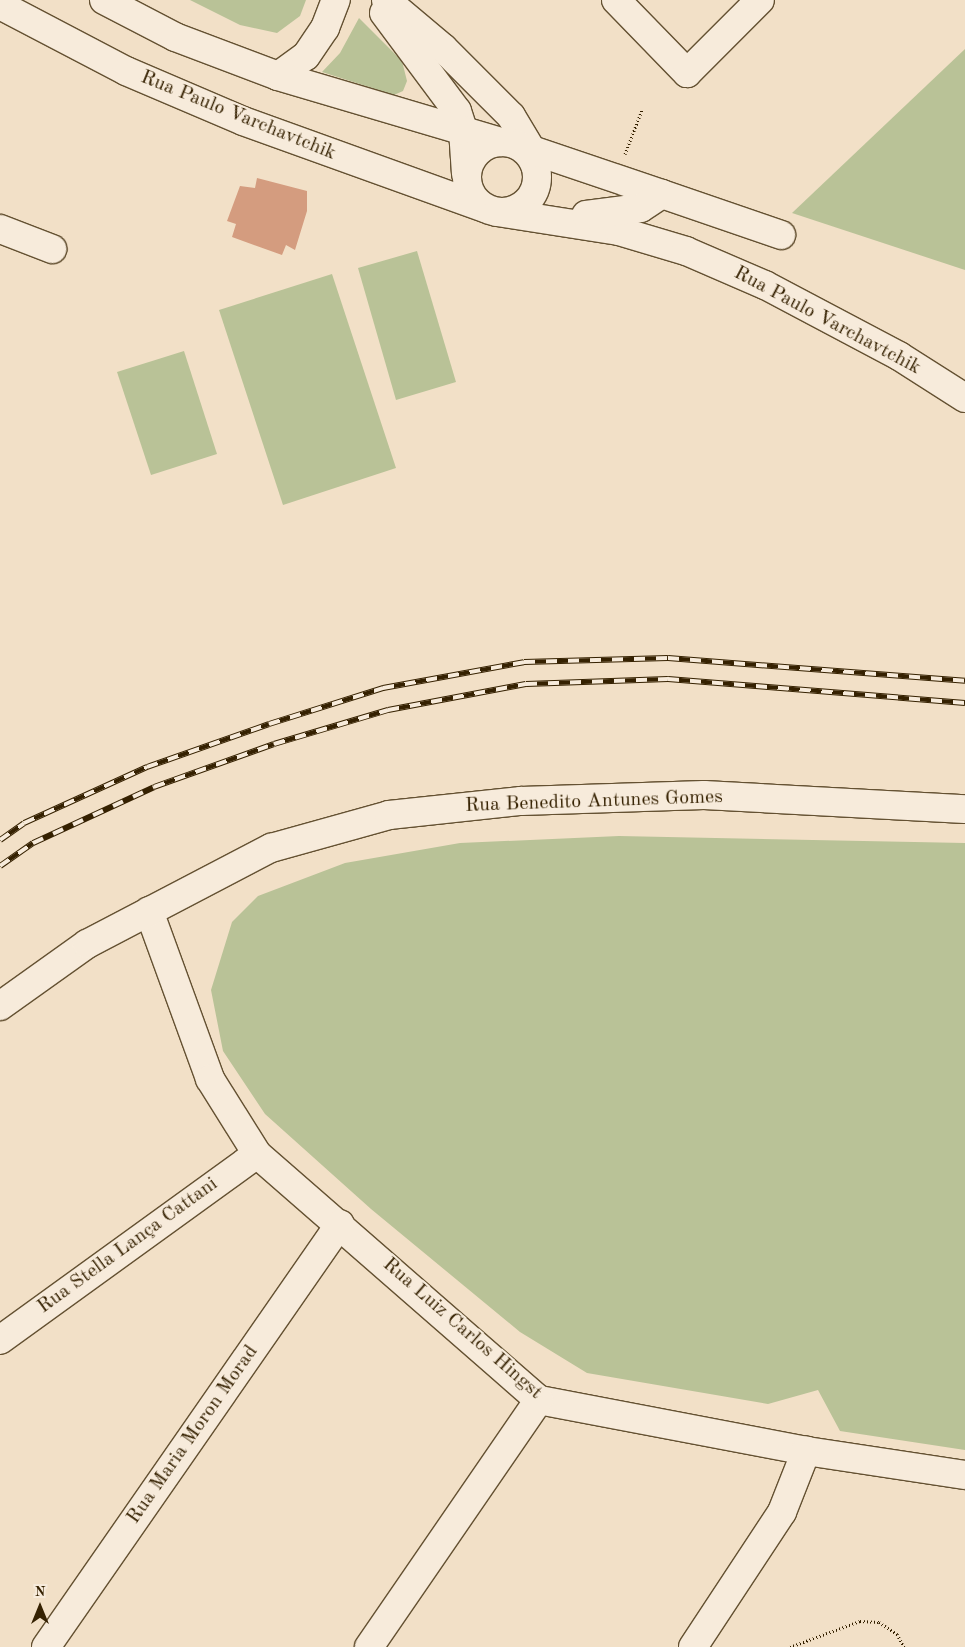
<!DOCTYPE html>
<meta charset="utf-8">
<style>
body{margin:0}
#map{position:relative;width:965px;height:1647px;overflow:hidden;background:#f2e0c7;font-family:"Old Standard TT",serif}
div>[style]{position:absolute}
.green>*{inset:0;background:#b9c297}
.building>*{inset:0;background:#d49c7f}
.path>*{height:3px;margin-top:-1.5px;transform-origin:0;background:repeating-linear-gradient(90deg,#352101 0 1px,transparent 0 3.5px)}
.roads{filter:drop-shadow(1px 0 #645132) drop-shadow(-1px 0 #645132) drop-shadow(0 1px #645132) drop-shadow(0 -1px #645132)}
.street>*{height:28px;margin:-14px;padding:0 14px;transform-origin:14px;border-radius:14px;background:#f7ebdb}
.secondary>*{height:28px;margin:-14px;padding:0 14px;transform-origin:14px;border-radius:14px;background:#f7ebdb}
.secondary>.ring{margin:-14px;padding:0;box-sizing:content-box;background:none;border:28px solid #f7ebdb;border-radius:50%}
.rail>*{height:5.5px;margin-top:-2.75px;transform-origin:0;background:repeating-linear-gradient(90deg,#f7ebdb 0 11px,#352101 0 22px);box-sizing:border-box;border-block:1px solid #352101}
span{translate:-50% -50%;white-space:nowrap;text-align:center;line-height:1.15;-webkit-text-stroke:4px #f7ebdb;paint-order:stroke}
.street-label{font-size:20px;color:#352101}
.north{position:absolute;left:15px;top:1582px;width:50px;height:50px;-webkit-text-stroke:4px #f7ebdb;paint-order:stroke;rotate:0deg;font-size:14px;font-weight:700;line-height:20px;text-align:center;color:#352101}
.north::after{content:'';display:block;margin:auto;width:18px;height:22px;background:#352101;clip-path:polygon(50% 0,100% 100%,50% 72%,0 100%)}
</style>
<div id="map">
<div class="green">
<i style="clip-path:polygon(190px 0,306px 0,300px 16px,277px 33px,240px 25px)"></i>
<i style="clip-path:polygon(359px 18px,402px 61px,407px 81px,403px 91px,394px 95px,322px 72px,340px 53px)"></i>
<i style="clip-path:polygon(965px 49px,965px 270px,792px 213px)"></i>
<i style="clip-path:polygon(417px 251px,456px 382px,396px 400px,358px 268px)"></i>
<i style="clip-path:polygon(332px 274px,396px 468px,283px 505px,219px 310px)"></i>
<i style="clip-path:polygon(184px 351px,217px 454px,151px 475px,117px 372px)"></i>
<i style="clip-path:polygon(619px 836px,965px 843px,965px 1450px,840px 1431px,818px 1390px,768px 1404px,587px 1373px,520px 1332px,371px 1209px,265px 1114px,223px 1051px,211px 990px,232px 922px,258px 896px,345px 863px,460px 843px)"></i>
</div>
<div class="building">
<i style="clip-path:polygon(257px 178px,307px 191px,307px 211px,295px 250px,286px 245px,282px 255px,232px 237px,236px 224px,227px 221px,240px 186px,255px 188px)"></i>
</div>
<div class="path">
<i style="left:625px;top:154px;width:47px;rotate:-68.9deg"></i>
<i style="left:790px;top:1647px;width:75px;rotate:-20.4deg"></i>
<i style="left:860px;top:1621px;width:19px;rotate:3deg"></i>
<i style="left:879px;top:1622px;width:22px;rotate:34deg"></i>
<i style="left:897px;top:1634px;width:15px;rotate:62deg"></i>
</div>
<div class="roads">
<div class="street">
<i style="left:386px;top:0;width:75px;rotate:40.1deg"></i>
<i style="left:443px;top:48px;width:96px;rotate:45deg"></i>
<i style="left:511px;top:116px;width:39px;rotate:59deg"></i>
<i style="left:531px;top:149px;width:16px;rotate:76deg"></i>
<i style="left:616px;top:0;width:102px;rotate:45.8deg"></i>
<i style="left:687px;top:73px;width:103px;rotate:-45deg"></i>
<i style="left:384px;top:13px;width:122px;rotate:53.3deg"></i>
<i style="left:457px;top:111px;width:20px;rotate:72deg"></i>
<i style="left:463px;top:130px;width:44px;rotate:86.1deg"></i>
<i style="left:278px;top:76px;width:34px;rotate:-36deg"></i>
<i style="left:306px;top:56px;width:34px;rotate:-56deg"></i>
<i style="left:325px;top:28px;width:30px;rotate:-69deg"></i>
<i style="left:662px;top:194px;width:126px;rotate:19deg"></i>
<i style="left:0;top:229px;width:56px;rotate:21deg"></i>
<i style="left:149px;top:911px;width:179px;rotate:70deg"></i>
<i style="left:210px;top:1079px;width:89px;rotate:57.9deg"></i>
<i style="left:257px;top:1154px;width:374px;rotate:41.1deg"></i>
<i style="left:539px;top:1400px;width:272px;rotate:10.8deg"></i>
<i style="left:806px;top:1451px;width:161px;rotate:8.6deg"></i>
<i style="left:0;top:1006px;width:107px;rotate:-35.5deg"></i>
<i style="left:87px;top:944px;width:208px;rotate:-27.6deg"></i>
<i style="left:271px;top:848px;width:123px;rotate:-15.6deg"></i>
<i style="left:389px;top:815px;width:133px;rotate:-6.1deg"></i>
<i style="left:521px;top:801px;width:183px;rotate:-1.9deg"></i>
<i style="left:704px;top:795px;width:261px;rotate:3.1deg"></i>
<i style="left:0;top:1340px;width:317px;rotate:-35.9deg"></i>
<i style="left:46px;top:1647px;width:515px;rotate:-55.2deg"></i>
<i style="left:369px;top:1647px;width:300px;rotate:-55.5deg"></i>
<i style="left:693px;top:1647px;width:162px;rotate:-56.6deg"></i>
<i style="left:782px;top:1512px;width:66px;rotate:-68.5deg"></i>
</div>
<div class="secondary">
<i style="left:104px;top:0;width:80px;rotate:27.5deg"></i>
<i style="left:175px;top:37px;width:110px;rotate:20.7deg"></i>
<i style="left:278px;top:76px;width:233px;rotate:16.5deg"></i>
<i style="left:0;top:5px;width:142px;rotate:27.6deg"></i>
<i style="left:126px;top:71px;width:127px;rotate:23.1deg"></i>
<i style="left:243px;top:121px;width:257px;rotate:19.8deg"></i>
<i class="ring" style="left:467px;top:142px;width:42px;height:42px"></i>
<i style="left:517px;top:145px;width:153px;rotate:18.7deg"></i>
<i style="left:497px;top:212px;width:123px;rotate:8.9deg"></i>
<i style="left:619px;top:231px;width:70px;rotate:16.6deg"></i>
<i style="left:686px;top:251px;width:86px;rotate:23.3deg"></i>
<i style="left:765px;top:285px;width:152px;rotate:27.9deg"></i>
<i style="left:899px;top:356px;width:78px;rotate:32.5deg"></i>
<i style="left:586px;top:215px;width:55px;rotate:-7.3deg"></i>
<i style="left:641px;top:208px;width:25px;rotate:-34deg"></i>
</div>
</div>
<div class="rail">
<i style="left:0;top:840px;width:29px;rotate:-35deg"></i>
<i style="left:24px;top:823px;width:135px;rotate:-24.5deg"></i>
<i style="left:147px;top:767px;width:129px;rotate:-19.4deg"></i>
<i style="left:269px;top:724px;width:120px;rotate:-17.5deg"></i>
<i style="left:383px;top:688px;width:143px;rotate:-10.4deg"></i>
<i style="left:524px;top:662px;width:144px;rotate:-1.6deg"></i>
<i style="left:668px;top:658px;width:298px;rotate:4.4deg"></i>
<i style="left:0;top:866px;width:40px;rotate:-34.9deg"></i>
<i style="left:33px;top:843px;width:133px;rotate:-24.8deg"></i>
<i style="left:154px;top:787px;width:127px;rotate:-19.7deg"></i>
<i style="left:274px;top:744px;width:119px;rotate:-16.6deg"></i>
<i style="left:388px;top:710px;width:140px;rotate:-10.7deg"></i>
<i style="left:526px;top:684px;width:142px;rotate:-2deg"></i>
<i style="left:668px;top:679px;width:298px;rotate:4.6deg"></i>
</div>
<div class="street-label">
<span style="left:238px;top:116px;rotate:22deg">Rua Paulo Varchavtchik</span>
<span style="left:827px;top:321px;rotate:28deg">Rua Paulo Varchavtchik</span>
<span style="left:594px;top:802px;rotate:-2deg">Rua Benedito Antunes Gomes</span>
<span style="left:128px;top:1246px;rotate:-36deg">Rua Stella Lança Cattani</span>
<span style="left:462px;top:1329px;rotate:41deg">Rua Luiz Carlos Hingst</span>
<span style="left:193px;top:1435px;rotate:-55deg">Rua Maria Moron Morad</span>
</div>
<div class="north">N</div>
</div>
